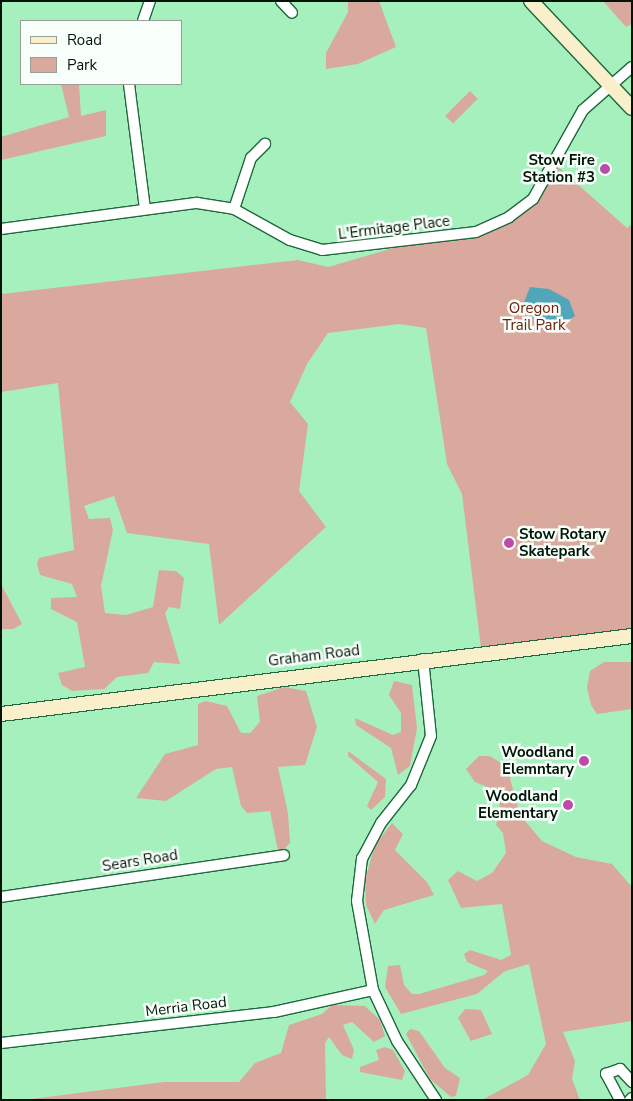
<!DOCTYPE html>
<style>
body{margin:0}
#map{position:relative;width:633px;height:1101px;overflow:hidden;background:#a6f0be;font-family:"Nunito Sans",sans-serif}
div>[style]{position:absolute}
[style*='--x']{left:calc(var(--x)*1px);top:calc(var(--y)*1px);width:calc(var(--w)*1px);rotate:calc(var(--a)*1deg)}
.green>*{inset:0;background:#daa99d;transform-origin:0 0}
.water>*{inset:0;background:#51a6b9}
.roads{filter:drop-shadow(1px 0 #1d683d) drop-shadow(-1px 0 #1d683d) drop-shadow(0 1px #1d683d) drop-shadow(0 -1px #1d683d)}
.street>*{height:10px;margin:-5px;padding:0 5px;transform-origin:5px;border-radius:5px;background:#fff}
.secondary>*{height:14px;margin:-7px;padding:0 7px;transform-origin:7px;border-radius:7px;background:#f9f0cb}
.dots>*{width:14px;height:14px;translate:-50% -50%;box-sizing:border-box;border:2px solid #f8fffa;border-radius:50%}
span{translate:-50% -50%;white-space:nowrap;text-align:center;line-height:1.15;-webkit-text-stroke:5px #f8fffa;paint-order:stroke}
.poi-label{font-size:15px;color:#001505;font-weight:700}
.right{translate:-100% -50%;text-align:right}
.left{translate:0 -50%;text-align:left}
.street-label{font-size:15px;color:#001505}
.park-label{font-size:15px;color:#70200d}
.frame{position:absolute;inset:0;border:2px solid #001505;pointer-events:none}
.legend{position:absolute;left:20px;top:20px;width:162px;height:65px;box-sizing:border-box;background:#f8fffa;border:1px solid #95a198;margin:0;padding:6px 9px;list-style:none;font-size:15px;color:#001505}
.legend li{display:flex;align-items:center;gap:10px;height:25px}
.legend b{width:25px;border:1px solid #95a198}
</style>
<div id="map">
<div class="green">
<i style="clip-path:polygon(348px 1px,379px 1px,396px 47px,358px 64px,326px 69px,326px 53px,348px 12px)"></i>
<i style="clip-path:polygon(603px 1px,632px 1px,632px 24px,626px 27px)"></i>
<i style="clip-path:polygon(61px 84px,79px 84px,81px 116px,106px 110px,106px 136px,1px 160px,1px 137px,69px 117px)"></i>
<i style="left:470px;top:91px;width:11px;height:35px;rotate:45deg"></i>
<i style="clip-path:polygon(556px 165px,627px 228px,632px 224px,632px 630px,481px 648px,462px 494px,447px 464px,426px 328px,399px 324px,328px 333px,307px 364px,290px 402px,308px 424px,299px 491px,326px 527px,219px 625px,209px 544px,127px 533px,114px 496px,84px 506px,89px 519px,110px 518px,113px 530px,101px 586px,105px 613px,126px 615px,153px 607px,159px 570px,176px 571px,184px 578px,180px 609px,169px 607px,165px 613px,180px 664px,154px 662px,148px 673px,117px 677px,104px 689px,72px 691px,62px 685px,58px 673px,85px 667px,77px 622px,51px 609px,51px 598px,77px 597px,72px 584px,40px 575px,37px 564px,39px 558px,74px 550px,58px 383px,1px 392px,1px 294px,298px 260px,328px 267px,421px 240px,455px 235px,521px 209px)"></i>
<i style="clip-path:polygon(1px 584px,22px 624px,13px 629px,1px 629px)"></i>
<i style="clip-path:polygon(604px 662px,632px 662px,632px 709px,597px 714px,591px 705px,587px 688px,590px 671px)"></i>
<i style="clip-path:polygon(394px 681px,412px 685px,417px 728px,410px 766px,398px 775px,391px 748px,356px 725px,355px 718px,393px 735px,401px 732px,401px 713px,389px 695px)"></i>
<i style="clip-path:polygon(284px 687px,306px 691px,317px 727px,305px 765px,278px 767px,288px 813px,290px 843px,284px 849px,278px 851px,270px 811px,247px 813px,241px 806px,232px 767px,216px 769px,166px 801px,136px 798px,165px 754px,198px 745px,198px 704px,206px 701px,227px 706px,241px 733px,250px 733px,260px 722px,257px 696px)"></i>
<i style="clip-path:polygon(348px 751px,386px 779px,385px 797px,371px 810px,367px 806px,378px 782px,348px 756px)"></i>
<i style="clip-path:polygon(479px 756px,490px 756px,507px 767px,520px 815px,542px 841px,576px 857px,612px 864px,632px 887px,632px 1021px,563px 1032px,575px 1061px,572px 1079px,580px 1100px,482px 1100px,528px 1075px,546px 1044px,529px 964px,505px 971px,477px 994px,401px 1014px,385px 987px,388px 966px,400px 965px,404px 985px,412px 994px,419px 994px,484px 975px,488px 971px,467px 962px,464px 954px,470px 950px,501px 960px,511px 955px,502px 904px,461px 908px,448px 880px,458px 871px,477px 881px,492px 873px,506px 853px,503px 833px,496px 825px,501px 811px,495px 790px,475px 782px,466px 769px)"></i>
<i style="clip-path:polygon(392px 823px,403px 834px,395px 850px,427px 882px,434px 895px,384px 910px,375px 924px,366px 905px,365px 880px,375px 845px)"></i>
<i style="clip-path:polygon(332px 1005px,365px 1006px,380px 1020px,385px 1036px,374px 1042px,352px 1022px,343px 1025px,354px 1050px,352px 1059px,342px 1055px,329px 1037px,325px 1043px,326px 1100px,24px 1100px,164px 1082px,239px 1082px,255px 1063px,281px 1053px,289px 1025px,322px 1014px)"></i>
<i style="clip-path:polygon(465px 1009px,481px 1010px,492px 1034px,471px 1041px,458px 1018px)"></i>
<i style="clip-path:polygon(410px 1029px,419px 1031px,445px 1068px,460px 1078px,456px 1096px,451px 1097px,430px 1079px,406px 1034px)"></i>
<i style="clip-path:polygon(385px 1047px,393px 1050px,405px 1071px,402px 1080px,360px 1072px,360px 1067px,379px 1060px,376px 1050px)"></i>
</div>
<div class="water">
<i style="clip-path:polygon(530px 287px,549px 289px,569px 300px,575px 316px,567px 321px,532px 318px,523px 305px)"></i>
</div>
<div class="roads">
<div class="street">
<i style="--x:281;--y:1;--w:16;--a:47"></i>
<i style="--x:143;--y:21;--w:21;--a:-71"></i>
<i style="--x:129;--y:84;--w:126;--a:82.7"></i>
<i style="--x:234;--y:209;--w:54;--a:-71.6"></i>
<i style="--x:251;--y:158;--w:20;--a:-45"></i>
<i style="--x:1;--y:229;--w:198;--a:-7.6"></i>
<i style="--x:197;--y:203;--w:37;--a:9"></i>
<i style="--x:234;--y:209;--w:64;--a:29"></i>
<i style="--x:290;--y:240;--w:34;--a:17"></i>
<i style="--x:322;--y:250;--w:155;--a:-6.7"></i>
<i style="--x:476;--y:232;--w:36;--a:-24"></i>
<i style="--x:509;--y:217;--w:30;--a:-37"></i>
<i style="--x:533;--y:199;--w:102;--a:-60.7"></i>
<i style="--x:583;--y:110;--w:65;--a:-41.3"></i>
<i style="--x:423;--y:659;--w:77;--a:84.1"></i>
<i style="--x:431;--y:736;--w:53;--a:112.2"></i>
<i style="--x:411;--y:785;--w:48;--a:128.3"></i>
<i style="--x:381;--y:823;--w:40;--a:118"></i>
<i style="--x:362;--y:858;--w:43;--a:96.6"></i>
<i style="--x:357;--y:901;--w:90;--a:79.8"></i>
<i style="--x:373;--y:990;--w:56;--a:64.8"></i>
<i style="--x:397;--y:1041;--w:71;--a:56.5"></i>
<i style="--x:1;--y:897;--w:286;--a:-8.4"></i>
<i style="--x:1;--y:1043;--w:275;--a:-6.5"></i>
<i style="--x:274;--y:1012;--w:101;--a:-12.5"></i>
<i style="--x:620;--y:1100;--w:30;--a:-118"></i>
<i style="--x:606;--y:1074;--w:15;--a:-20"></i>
<i style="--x:620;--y:1069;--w:18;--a:47"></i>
<i style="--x:630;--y:1100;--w:3;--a:-45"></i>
</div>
<div class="secondary">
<i style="--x:531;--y:1;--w:147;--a:46.7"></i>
<i style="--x:1;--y:714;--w:636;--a:-7.05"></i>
</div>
</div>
<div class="dots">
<i style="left:605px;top:169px;background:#bb4caa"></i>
<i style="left:509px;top:543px;background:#bb4caa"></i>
<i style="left:584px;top:761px;background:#bb4caa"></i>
<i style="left:568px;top:805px;background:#bb4caa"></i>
</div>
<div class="poi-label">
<span class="right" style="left:595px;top:169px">Stow Fire<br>Station #3</span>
<span class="left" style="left:519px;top:543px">Stow Rotary<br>Skatepark</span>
<span class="right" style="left:574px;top:761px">Woodland<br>Elemntary</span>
<span class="right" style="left:558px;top:805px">Woodland<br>Elementary</span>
</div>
<div class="street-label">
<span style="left:394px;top:228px;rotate:-7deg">L'Ermitage Place</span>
<span style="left:314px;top:656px;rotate:-7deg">Graham Road</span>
<span style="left:140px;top:861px;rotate:-9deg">Sears Road</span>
<span style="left:186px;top:1007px;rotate:-7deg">Merria Road</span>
</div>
<div class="park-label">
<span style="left:534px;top:317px">Oregon<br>Trail Park</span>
</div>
<div class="frame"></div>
<ul class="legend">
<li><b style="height:6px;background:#f9f0cb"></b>Road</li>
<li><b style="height:14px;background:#daa99d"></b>Park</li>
</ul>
</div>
